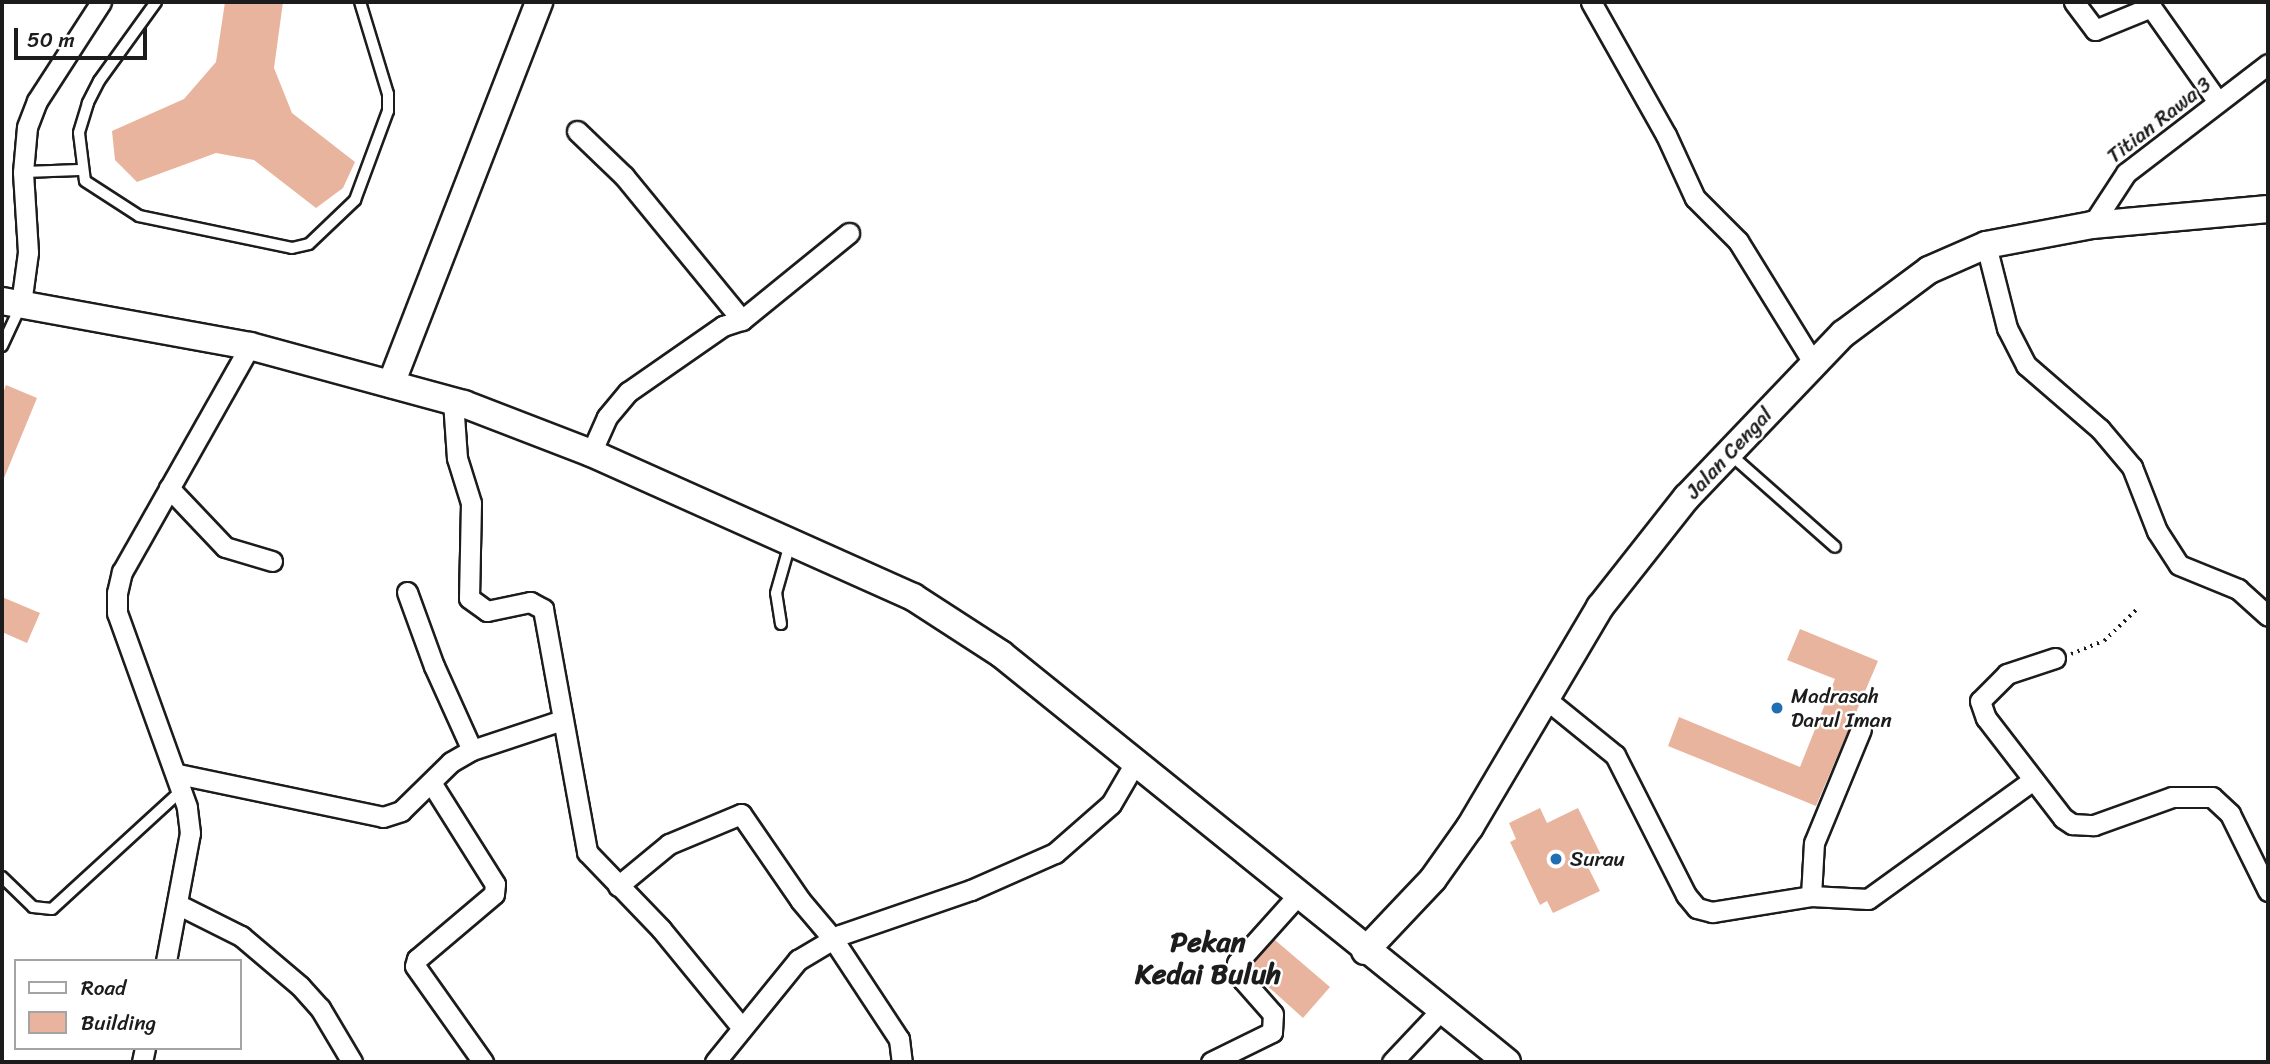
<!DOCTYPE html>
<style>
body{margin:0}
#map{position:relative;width:2270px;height:1064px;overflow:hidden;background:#fff;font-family:Sriracha,sans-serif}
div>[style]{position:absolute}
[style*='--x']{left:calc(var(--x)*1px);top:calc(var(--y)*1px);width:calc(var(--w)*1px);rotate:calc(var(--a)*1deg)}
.building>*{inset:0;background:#e9b49d}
.path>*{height:3.5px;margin-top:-1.75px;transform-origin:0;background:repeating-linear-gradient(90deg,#1c1c1c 0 2px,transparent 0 7px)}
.roads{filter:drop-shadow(2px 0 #1c1c1c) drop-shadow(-2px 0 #1c1c1c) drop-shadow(0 2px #1c1c1c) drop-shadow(0 -2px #1c1c1c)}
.lane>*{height:10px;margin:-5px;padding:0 5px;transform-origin:5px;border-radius:5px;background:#fff}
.street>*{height:19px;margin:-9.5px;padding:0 9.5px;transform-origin:9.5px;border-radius:9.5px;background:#fff}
.secondary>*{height:26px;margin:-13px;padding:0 13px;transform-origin:13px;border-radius:13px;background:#fff}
.dots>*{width:19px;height:19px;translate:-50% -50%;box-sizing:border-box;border:4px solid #fff;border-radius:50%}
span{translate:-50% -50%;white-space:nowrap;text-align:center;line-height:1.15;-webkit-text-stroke:5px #fff;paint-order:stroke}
.street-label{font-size:21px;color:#1c1c1c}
.poi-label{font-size:21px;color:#1c1c1c}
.left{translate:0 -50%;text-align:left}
.district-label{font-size:28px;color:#1c1c1c;font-weight:700}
.frame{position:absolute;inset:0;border:4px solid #1c1c1c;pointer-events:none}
.legend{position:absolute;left:14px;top:959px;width:228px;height:91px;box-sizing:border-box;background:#fff;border:2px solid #a4a4a4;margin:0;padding:9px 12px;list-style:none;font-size:21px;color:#1c1c1c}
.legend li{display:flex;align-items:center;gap:14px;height:35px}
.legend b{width:35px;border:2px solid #a4a4a4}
.scale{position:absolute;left:14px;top:28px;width:133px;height:32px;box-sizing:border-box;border:4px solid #1c1c1c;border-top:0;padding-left:9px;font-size:21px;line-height:24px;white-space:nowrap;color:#1c1c1c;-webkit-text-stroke:5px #fff;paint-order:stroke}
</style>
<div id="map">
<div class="building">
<i style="clip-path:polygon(225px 2px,283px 2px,274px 68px,292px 113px,355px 162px,343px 188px,316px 208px,254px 160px,216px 153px,137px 182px,115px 160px,112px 131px,184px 99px,216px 62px)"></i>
<i style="clip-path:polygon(6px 385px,37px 398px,2px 483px,2px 396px)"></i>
<i style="clip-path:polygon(2px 597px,40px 613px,27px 643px,2px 632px)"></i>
<i style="clip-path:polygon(1800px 629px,1878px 661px,1816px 806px,1668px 746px,1679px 717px,1800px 767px,1835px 679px,1787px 660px)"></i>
<i style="clip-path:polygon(1540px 808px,1547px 823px,1578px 808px,1601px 855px,1586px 863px,1600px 891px,1553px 913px,1547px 901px,1540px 905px,1510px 842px,1516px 839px,1509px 823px)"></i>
<i style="clip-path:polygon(1275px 940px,1330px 987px,1303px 1018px,1254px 974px,1251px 966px)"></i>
</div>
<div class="path">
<i style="--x:2071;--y:654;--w:35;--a:-22"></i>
<i style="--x:2104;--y:641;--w:46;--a:-44.1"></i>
</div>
<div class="roads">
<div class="lane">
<i style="--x:156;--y:2;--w:97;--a:125.8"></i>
<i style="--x:99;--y:81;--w:25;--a:117"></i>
<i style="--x:88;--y:103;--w:31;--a:107"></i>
<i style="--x:79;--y:133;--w:48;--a:82.9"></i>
<i style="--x:85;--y:181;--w:64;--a:32.9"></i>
<i style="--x:139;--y:216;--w:156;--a:11.8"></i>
<i style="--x:292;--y:248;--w:17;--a:-13"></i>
<i style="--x:309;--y:244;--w:64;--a:-43.7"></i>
<i style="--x:355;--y:200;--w:95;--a:-69.7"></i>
<i style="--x:388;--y:111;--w:17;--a:-90"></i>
<i style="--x:388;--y:94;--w:96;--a:-106.9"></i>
<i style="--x:23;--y:172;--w:58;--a:-2"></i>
<i style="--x:2;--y:346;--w:45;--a:-65.1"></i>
<i style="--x:1730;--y:454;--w:140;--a:41.5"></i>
<i style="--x:781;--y:624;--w:31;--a:-99"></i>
<i style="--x:776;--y:593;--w:51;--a:-74.1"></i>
<i style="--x:2;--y:877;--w:43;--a:44.1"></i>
<i style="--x:33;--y:907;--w:19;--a:6"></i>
<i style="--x:52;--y:909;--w:176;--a:-42.5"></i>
</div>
<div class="street">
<i style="--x:1591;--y:2;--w:153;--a:60.6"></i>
<i style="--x:1666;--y:135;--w:69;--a:65.3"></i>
<i style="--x:1695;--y:198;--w:61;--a:45"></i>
<i style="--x:1738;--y:241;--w:145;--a:58.3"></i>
<i style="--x:2074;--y:2;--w:35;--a:53"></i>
<i style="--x:2095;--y:30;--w:61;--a:-22.3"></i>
<i style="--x:2151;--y:7;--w:116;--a:54.8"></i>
<i style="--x:577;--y:131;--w:65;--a:43.8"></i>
<i style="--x:624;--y:176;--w:186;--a:50.7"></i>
<i style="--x:2092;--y:225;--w:62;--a:-56.8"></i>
<i style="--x:2126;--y:173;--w:179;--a:-37.5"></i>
<i style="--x:1986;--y:245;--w:86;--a:75.8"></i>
<i style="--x:2007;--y:328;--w:42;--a:62.8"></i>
<i style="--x:2026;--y:365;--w:98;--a:40.9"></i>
<i style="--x:2100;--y:429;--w:50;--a:49.9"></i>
<i style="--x:2132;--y:467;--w:69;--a:68.7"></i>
<i style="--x:2157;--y:531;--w:40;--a:57.1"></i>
<i style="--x:2179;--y:565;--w:64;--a:22.1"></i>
<i style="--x:2238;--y:589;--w:40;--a:42"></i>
<i style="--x:21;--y:304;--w:52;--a:-82.3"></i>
<i style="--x:28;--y:252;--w:80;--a:-93.6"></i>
<i style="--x:23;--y:172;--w:45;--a:-84.9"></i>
<i style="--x:27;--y:127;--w:28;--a:-69"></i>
<i style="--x:37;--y:101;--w:118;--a:-57.1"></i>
<i style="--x:453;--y:401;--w:57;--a:86"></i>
<i style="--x:457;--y:458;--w:47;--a:72.7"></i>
<i style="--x:471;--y:503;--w:95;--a:91.2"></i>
<i style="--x:469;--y:598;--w:22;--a:36"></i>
<i style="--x:487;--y:611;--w:44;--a:-11.8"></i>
<i style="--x:530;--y:602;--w:15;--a:28"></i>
<i style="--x:543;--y:609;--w:247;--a:79.7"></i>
<i style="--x:587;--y:852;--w:107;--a:46.1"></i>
<i style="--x:661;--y:929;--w:128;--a:50.7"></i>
<i style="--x:591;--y:453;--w:39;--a:-66"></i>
<i style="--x:607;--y:417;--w:33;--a:-50"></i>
<i style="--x:628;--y:392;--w:116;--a:-34.8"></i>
<i style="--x:723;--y:326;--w:20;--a:-18"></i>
<i style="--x:742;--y:320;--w:138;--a:-39.1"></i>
<i style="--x:169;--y:488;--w:81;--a:46.5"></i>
<i style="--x:225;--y:547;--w:49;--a:16.6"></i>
<i style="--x:407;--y:592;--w:79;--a:70"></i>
<i style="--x:434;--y:666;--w:92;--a:65.7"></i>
<i style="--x:2055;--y:658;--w:51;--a:161.6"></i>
<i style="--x:2007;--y:674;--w:38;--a:135"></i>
<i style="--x:1980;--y:701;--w:18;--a:71"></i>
<i style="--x:1986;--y:718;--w:126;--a:52.4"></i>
<i style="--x:2063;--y:818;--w:11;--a:34"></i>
<i style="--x:2072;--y:824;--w:22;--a:3"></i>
<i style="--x:2094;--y:825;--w:83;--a:-19.7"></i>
<i style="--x:2172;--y:797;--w:40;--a:0"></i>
<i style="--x:2212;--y:797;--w:25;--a:43"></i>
<i style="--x:2230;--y:814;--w:86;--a:63.7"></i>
<i style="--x:1546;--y:699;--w:89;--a:39.1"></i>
<i style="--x:1615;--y:755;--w:157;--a:63.1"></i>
<i style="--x:1686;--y:895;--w:17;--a:50"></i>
<i style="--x:1697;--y:908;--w:16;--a:15"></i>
<i style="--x:1712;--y:912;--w:100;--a:-9.2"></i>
<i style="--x:1811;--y:896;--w:57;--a:3"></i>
<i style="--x:1868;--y:899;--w:203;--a:-35.8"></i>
<i style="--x:178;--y:774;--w:209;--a:11.8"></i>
<i style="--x:383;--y:817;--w:19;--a:-18"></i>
<i style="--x:401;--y:811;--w:70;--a:-44.4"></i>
<i style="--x:451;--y:762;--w:24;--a:-30"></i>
<i style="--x:472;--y:750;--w:92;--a:-18.4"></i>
<i style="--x:432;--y:784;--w:118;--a:57.8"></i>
<i style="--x:495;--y:884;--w:10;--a:96"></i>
<i style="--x:494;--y:894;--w:101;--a:139.8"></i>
<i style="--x:417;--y:959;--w:7;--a:106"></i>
<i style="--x:415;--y:966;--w:118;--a:54.7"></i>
<i style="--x:618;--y:886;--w:66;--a:-39.5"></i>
<i style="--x:669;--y:844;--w:78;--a:-22.6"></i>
<i style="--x:741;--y:814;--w:104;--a:55.5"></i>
<i style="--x:800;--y:900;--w:51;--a:49.8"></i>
<i style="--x:833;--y:939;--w:120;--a:56.6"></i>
<i style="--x:899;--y:1039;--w:23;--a:83"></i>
<i style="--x:1811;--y:896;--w:53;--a:-86.8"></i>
<i style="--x:1814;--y:843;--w:123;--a:-67.6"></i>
<i style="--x:177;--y:904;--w:72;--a:26.6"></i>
<i style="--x:241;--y:936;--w:77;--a:40.3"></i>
<i style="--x:300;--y:986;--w:30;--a:48"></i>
<i style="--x:320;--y:1008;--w:63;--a:59.3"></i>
<i style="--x:166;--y:961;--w:130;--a:-79.4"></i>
<i style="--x:190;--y:833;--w:26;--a:-97"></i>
<i style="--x:187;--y:807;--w:206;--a:-109.8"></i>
<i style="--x:117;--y:613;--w:20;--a:-90"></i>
<i style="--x:117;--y:593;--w:22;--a:-77"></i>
<i style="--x:122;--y:572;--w:260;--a:-60.5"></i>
<i style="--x:142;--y:1062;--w:14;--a:-78"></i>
<i style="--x:715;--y:1062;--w:132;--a:-50.9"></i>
<i style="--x:798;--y:960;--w:49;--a:-30.8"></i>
<i style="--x:840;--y:935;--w:139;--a:-19"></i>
<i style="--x:971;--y:890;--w:92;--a:-23.8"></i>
<i style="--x:1055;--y:853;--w:74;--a:-41.2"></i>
<i style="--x:1111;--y:804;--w:48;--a:-59.7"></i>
<i style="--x:1211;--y:1062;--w:68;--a:-26.2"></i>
<i style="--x:1272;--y:1032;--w:18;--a:-87"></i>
<i style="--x:1273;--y:1014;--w:45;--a:-131.4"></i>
<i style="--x:1243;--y:980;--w:18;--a:-109"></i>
<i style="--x:1237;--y:963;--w:93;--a:-48.1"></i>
<i style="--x:1392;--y:1062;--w:70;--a:-46.7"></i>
</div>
<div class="secondary">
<i style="--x:2;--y:301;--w:252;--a:10.3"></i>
<i style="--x:250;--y:346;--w:222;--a:15.2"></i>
<i style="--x:464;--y:404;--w:136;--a:21.1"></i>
<i style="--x:591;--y:453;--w:353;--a:24.1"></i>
<i style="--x:913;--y:597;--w:105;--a:32.9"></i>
<i style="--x:1001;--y:654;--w:650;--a:38.88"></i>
<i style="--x:391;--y:384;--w:410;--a:-68.8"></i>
<i style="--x:1365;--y:951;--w:99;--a:-46.6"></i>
<i style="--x:1433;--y:879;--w:64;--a:-54.6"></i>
<i style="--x:1470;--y:827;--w:256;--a:-59.4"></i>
<i style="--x:1600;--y:607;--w:140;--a:-51.7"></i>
<i style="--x:1687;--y:497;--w:226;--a:-46.3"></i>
<i style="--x:1843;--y:334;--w:107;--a:-36.7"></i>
<i style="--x:1929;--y:270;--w:62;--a:-23.7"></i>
<i style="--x:1986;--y:245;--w:108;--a:-10.7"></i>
<i style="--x:2092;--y:225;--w:177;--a:-5.2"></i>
</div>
</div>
<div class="dots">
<i style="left:1777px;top:708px;background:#1f6fb2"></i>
<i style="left:1556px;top:859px;background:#1f6fb2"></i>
</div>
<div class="street-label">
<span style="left:2159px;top:120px;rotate:-38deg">Titian Rawa 3</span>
<span style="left:1729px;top:453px;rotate:-47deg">Jalan Cengal</span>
</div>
<div class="poi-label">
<span class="left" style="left:1791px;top:708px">Madrasah<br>Darul Iman</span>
<span class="left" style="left:1570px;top:859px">Surau</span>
</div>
<div class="district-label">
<span style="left:1208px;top:958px">Pekan<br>Kedai Buluh</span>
</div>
<div class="frame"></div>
<ul class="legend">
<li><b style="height:9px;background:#fff"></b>Road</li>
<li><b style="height:19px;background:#e9b49d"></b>Building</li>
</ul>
<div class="scale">50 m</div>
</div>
